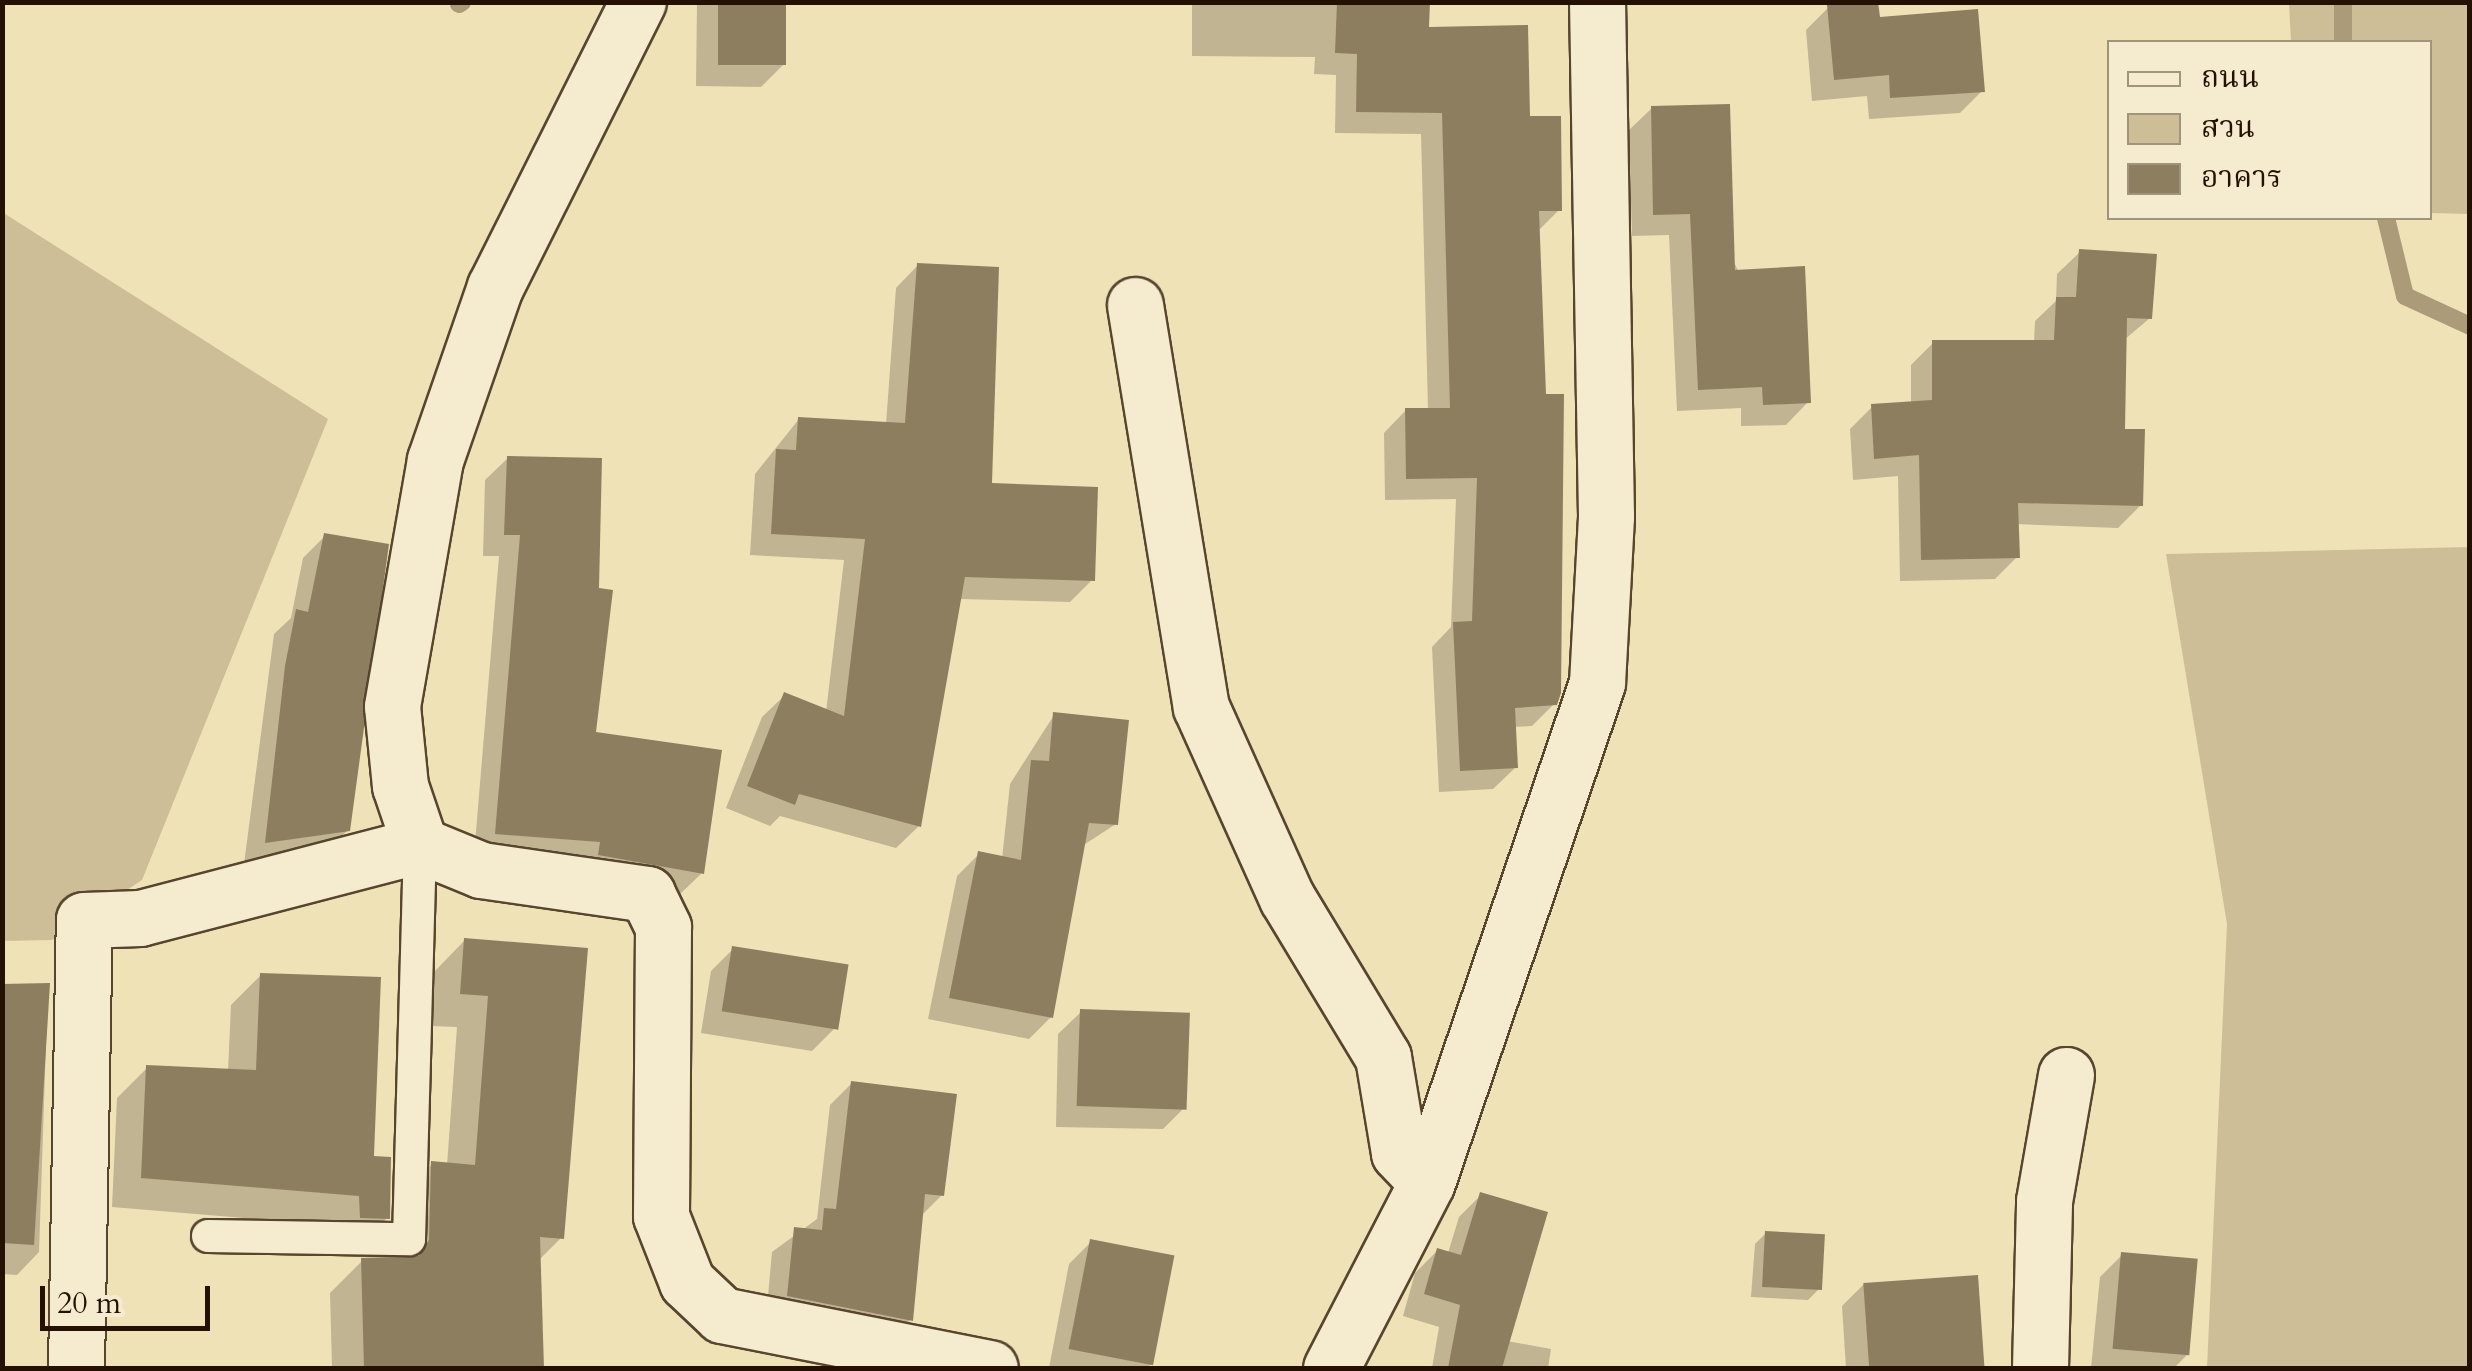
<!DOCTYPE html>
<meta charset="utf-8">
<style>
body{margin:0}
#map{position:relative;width:2472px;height:1371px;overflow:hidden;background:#f0e2b7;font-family:Cardo,"Noto Serif Thai",serif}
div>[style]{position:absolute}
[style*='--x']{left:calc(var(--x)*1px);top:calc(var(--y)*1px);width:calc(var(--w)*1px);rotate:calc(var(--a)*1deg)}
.green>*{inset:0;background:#cdbe98}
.shadow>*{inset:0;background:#0003}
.stream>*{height:18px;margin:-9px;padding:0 9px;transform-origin:9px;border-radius:9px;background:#ab9b79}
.building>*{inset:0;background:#8e7e60;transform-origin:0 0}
.roads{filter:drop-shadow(2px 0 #57452e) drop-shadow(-2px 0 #57452e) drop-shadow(0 2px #57452e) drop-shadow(0 -2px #57452e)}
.lane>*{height:32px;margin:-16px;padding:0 16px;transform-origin:16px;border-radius:16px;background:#f5ecd0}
.street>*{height:55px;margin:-27.5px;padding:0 27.5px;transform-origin:27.5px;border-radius:27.5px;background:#f5ecd0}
span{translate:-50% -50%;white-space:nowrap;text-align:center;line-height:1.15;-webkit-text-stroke:10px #f5ecd0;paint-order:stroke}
.frame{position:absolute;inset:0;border:5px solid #241101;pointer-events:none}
.legend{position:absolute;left:2107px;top:40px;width:325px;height:180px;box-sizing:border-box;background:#f5ecd0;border:2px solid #a1947d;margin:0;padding:12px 18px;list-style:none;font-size:30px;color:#241101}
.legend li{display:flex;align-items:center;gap:20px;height:50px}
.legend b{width:50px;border:2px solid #a1947d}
.scale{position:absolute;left:40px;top:1286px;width:170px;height:45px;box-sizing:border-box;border:5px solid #241101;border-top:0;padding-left:12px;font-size:30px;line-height:35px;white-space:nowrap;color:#241101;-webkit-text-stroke:8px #f5ecd0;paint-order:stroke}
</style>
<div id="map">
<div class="green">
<i style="clip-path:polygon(2289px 3px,2469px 3px,2469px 214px,2430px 213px,2430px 42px,2291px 42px)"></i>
<i style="clip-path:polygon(2px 212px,328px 419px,142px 880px,52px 940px,3px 941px)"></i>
<i style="clip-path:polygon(2469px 547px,2469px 1368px,2207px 1368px,2227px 924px,2166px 554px)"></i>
</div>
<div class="shadow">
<i style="clip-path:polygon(697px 2px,784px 2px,783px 65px,761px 87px,696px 86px)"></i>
<i style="clip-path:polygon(1192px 2px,1427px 2px,1426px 30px,1528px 118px,1559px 210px,1537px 232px,1554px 704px,1532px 726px,1514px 727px,1516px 767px,1493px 789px,1439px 792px,1432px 647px,1451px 627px,1456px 499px,1385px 500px,1384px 433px,1406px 410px,1428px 410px,1421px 134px,1335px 133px,1336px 75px,1314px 74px,1315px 57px,1192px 56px)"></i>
<i style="clip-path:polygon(1828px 8px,1877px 19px,1982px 91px,1960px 113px,1869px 119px,1867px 96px,1812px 101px,1806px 30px)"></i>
<i style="clip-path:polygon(1652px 108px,1808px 402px,1786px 425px,1741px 426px,1741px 408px,1677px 411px,1669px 235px,1632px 236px,1629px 130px)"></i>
<i style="clip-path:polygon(2080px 252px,2150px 318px,2124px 340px,2123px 431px,2141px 505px,2118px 528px,2016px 524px,2017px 557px,1995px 579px,1900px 581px,1898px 476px,1853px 480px,1850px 429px,1872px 407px,1911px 404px,1911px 365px,1933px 343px,2034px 343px,2035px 321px,2056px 301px,2057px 274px)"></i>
<i style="clip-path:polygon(918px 265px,990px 486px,1093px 579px,1070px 602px,960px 599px,919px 826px,896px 848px,780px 816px,770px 826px,726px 808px,762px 717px,785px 695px,826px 712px,844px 560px,750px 555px,755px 474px,799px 419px,886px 424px,896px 288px)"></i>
<i style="clip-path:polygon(508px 458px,593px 734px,702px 873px,679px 895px,474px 855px,499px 556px,483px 556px,485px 480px)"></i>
<i style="clip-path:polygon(325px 536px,348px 830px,325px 852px,244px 864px,274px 634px,291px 618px,303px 558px)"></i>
<i style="clip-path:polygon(1054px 715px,1116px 824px,1082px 846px,1051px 1017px,1029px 1039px,928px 1019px,957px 876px,979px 854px,1002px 859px,1010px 784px)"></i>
<i style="clip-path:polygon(465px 940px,585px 950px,562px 1237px,538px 1261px,541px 1368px,332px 1368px,330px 1293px,362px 1261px,398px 1259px,400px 1196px,432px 1164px,447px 1165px,457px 1027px,430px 1026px,433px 973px)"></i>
<i style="clip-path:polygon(733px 949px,834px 1029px,812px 1051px,701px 1033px,711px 971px)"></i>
<i style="clip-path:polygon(261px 975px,372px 1158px,387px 1218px,357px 1248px,330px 1225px,112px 1207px,117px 1098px,147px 1068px,228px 1071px,231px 1005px)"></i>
<i style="clip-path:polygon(48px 985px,39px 1252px,17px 1275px,2px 1274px,2px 987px)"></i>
<i style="clip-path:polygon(1081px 1012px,1185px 1107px,1163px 1129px,1056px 1127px,1058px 1034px)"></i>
<i style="clip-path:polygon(852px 1083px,942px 1195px,920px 1217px,910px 1320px,888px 1342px,766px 1318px,772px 1252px,817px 1219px,830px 1105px)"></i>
<i style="clip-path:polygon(1481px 1195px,1507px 1341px,1551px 1349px,1548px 1368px,1432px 1368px,1439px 1327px,1403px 1316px,1415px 1273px,1437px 1251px,1448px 1253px,1459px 1217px)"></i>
<i style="clip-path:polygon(1766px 1233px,1819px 1289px,1808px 1300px,1751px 1297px,1755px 1244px)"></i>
<i style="clip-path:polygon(1091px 1242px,1152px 1363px,1147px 1368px,1049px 1368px,1069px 1264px)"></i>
<i style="clip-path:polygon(2122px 1255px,2187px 1355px,2174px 1368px,2091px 1368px,2100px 1277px)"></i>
<i style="clip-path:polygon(1976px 1277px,1981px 1368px,1846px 1368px,1842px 1306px,1864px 1284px)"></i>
</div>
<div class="stream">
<i style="--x:2343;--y:2;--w:40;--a:90"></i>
<i style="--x:459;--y:4;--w:4;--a:-34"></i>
<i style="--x:2386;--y:218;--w:80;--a:76.3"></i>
<i style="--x:2405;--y:296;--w:72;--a:24.8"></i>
</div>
<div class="building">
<i style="left:718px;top:2px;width:68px;height:63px"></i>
<i style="clip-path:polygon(1337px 2px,1430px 2px,1429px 27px,1528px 25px,1530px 116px,1561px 116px,1562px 211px,1539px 211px,1546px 394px,1564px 394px,1561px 693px,1557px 705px,1515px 708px,1518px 768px,1460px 771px,1453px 622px,1472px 621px,1477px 478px,1406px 479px,1405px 408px,1450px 408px,1442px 113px,1356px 112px,1357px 54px,1335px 53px)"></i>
<i style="clip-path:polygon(1878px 2px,1880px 17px,1978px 9px,1985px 92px,1890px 98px,1889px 75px,1834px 80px,1827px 5px)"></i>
<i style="clip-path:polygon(1730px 104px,1735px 270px,1805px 266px,1811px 403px,1763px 405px,1762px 387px,1698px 390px,1690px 214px,1653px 215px,1651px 106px)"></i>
<i style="clip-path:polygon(2079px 249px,2157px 254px,2152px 319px,2127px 318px,2125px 429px,2145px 429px,2143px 506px,2018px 503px,2020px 558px,1921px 560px,1919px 455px,1874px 459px,1871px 404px,1932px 400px,1932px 340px,2054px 340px,2056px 297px,2076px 297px)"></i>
<i style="clip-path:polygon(917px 263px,999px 267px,992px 483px,1098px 487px,1095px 581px,965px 577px,921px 827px,799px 794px,795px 805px,747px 786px,784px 692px,844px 716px,865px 539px,771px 534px,776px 449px,796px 450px,798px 417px,905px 423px)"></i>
<i style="clip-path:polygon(507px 456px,602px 458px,599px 588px,613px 590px,596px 732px,722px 750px,704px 874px,598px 855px,600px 842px,495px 834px,520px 535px,504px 535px)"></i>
<i style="clip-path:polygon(324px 533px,389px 544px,350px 831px,265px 843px,285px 666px,296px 609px,308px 612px)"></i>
<i style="clip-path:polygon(1053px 712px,1129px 720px,1118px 825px,1089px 823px,1053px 1018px,949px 998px,978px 851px,1021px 860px,1031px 760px,1049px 761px)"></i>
<i style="clip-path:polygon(464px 938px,588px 948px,564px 1239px,540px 1237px,544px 1368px,364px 1368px,361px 1258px,419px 1256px,429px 1240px,431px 1161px,475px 1165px,488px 996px,460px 994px)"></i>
<i style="left:732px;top:946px;width:118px;height:66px;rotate:9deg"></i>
<i style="clip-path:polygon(260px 973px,381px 977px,374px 1156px,391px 1157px,390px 1219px,360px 1218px,359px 1196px,141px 1178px,146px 1065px,256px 1070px)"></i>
<i style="clip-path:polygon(50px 983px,34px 1245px,2px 1243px,2px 984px)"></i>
<i style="left:1080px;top:1009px;width:110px;height:97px;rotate:2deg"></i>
<i style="clip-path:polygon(851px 1081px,957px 1094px,944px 1196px,925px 1194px,913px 1321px,787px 1296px,794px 1227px,822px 1230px,824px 1208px,836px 1209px)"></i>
<i style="clip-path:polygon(1480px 1192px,1548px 1212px,1502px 1368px,1448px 1368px,1460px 1305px,1424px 1294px,1437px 1248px,1461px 1255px)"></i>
<i style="left:1765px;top:1231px;width:60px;height:56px;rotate:3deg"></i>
<i style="left:1090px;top:1239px;width:86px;height:112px;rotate:11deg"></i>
<i style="left:2121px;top:1252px;width:77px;height:97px;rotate:5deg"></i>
<i style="left:1978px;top:1275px;width:93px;height:115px;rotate:86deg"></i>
</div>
<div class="roads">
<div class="lane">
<i style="--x:208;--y:1236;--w:201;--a:0.9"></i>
<i style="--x:409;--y:1239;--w:394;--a:-88.4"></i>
</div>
<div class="street">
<i style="--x:1135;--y:305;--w:407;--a:80.7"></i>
<i style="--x:1201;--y:707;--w:209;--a:65.8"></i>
<i style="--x:1287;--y:898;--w:186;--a:58.9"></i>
<i style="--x:1383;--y:1057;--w:97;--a:80.5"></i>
<i style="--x:1399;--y:1153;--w:40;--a:46"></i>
<i style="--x:420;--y:845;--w:62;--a:-108.7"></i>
<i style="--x:400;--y:786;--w:80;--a:-95.7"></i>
<i style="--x:392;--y:706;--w:250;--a:-80.1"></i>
<i style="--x:435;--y:460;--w:183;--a:-70.9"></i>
<i style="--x:495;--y:287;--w:319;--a:-63.4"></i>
<i style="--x:76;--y:1368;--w:448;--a:-89"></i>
<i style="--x:84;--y:920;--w:56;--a:-2"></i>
<i style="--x:140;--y:918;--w:289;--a:-14.6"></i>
<i style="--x:420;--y:845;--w:66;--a:22.3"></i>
<i style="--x:481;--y:870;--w:168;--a:8.2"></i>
<i style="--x:647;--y:894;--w:37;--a:64"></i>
<i style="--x:663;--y:927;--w:289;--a:90.4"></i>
<i style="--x:661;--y:1216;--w:71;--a:68.5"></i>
<i style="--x:687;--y:1282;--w:48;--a:43.3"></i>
<i style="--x:722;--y:1315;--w:273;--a:11.2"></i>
<i style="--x:1331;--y:1368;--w:209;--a:-62.7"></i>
<i style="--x:1427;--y:1182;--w:527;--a:-71.19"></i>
<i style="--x:1597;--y:683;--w:167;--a:-86.9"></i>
<i style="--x:1606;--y:516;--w:514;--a:-91"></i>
<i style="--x:2040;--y:1368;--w:167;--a:-88.6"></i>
<i style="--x:2044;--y:1201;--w:128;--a:-80.1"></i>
</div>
</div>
<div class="frame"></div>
<ul class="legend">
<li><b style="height:12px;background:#f5ecd0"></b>ถนน</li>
<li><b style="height:28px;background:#cdbe98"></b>สวน</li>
<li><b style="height:28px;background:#8e7e60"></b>อาคาร</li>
</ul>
<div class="scale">20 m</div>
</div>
